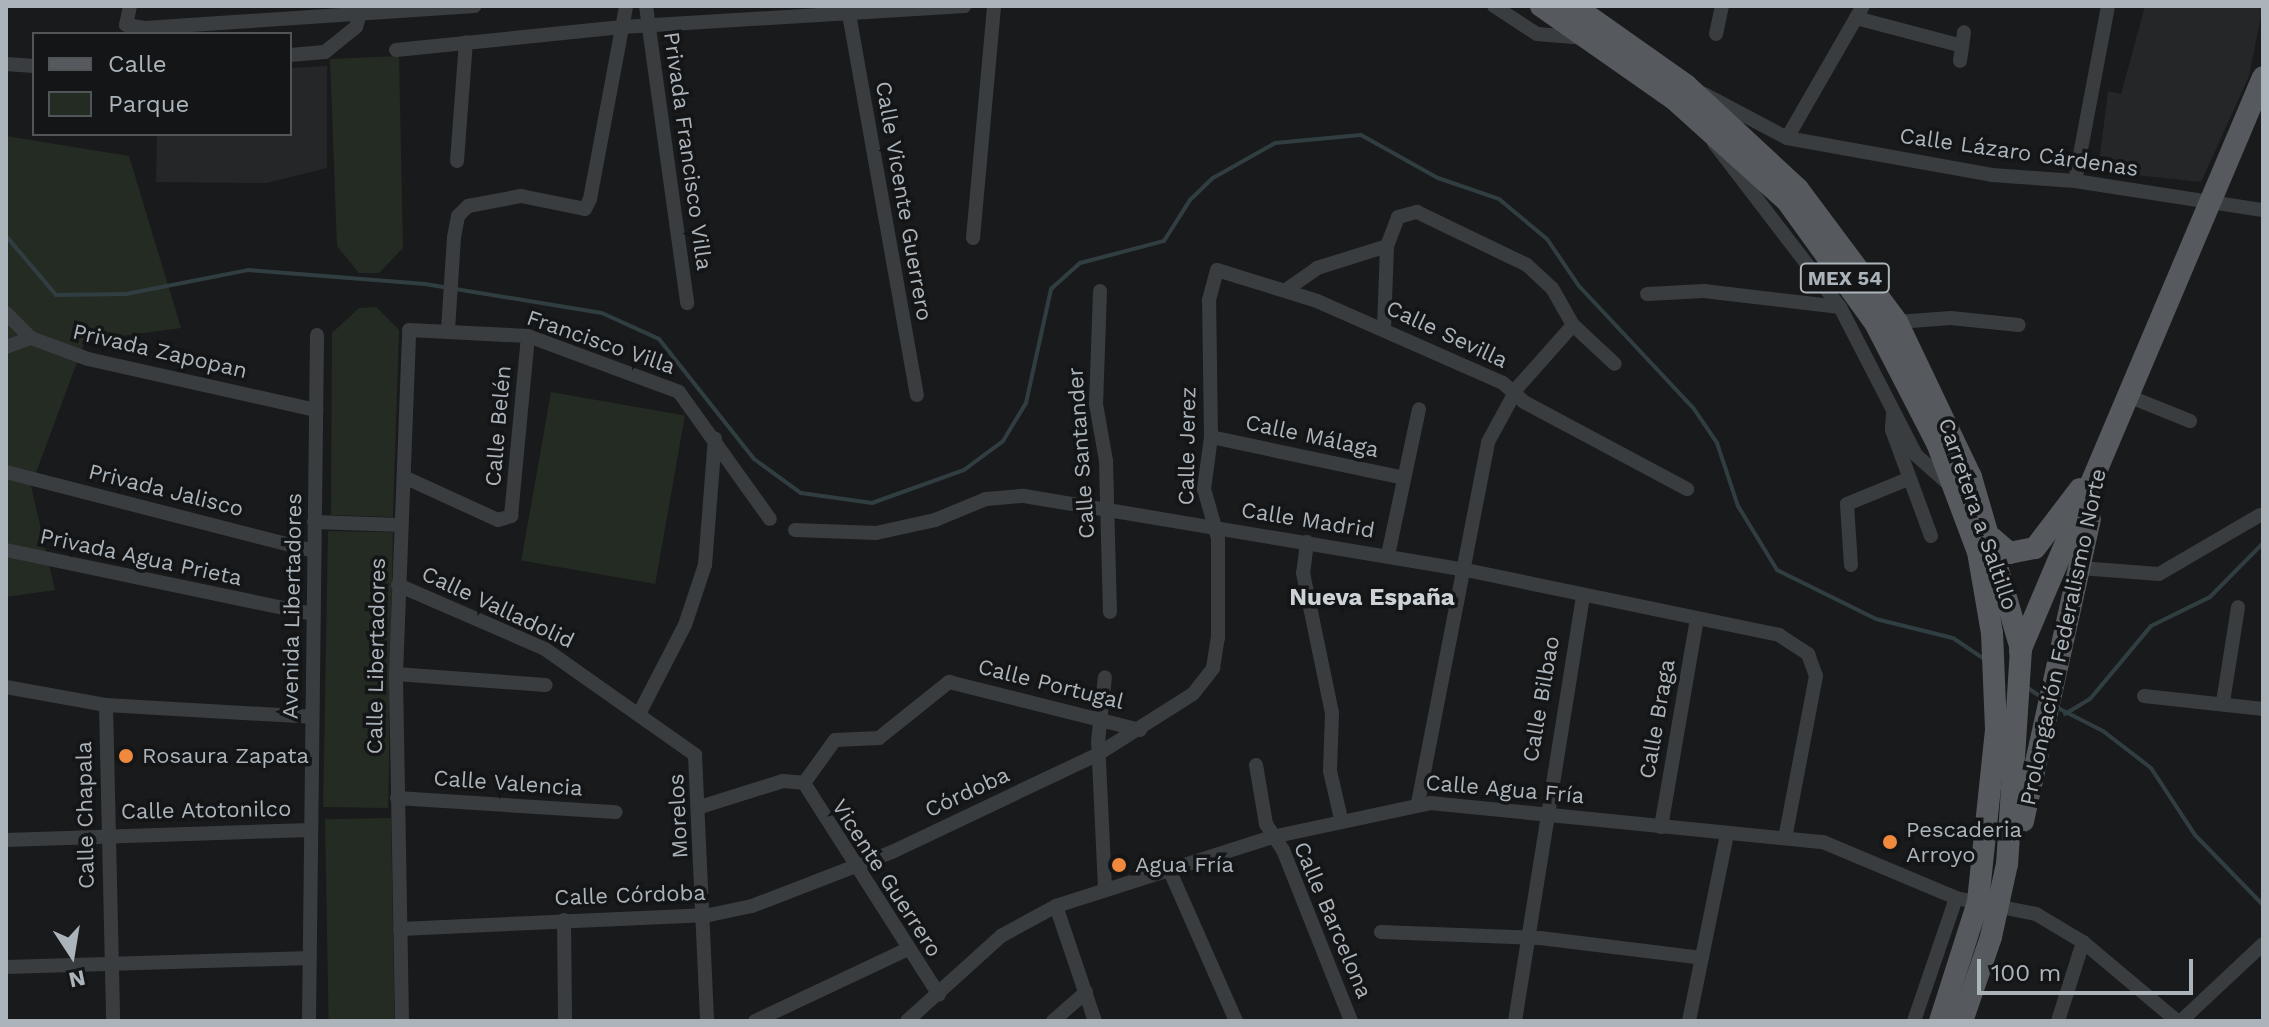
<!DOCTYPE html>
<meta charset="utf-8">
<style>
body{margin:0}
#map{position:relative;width:2269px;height:1027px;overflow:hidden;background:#191a1b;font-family:"Work Sans",sans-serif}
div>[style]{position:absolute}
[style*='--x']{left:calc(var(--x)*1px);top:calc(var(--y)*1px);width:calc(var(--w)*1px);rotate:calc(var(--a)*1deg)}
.built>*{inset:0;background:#252628}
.green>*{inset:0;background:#242b23;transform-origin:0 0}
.stream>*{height:4px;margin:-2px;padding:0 2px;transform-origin:2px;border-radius:2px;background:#313e41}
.street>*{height:14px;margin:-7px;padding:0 7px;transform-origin:7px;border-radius:7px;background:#3a3d40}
.primary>*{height:22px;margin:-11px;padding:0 11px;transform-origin:11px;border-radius:11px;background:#565a5f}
.dots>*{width:22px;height:22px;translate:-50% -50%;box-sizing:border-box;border:4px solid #141516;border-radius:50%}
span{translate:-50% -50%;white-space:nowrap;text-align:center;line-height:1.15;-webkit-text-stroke:7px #141516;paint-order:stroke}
.shield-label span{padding:2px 6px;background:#141516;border:2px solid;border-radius:6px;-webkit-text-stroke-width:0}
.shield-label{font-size:20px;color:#acb4bb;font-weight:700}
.street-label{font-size:22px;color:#acb4bb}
.poi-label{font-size:22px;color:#acb4bb}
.left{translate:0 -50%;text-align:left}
.neighbourhood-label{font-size:24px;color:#cdd2d7;font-weight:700}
.frame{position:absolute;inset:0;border:8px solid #acb4bb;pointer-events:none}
.legend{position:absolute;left:32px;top:32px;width:260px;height:104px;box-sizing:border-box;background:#141516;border:2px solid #515558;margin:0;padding:10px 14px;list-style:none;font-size:24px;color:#acb4bb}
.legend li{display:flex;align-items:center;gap:16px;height:40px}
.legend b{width:40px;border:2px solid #515558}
.north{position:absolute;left:32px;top:915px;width:80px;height:80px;-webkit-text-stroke:6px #141516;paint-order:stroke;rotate:168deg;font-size:22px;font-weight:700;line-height:32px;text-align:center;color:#acb4bb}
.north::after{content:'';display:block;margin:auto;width:28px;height:36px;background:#acb4bb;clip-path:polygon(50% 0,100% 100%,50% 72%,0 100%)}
.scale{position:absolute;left:1977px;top:959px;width:216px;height:36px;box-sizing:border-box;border:4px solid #acb4bb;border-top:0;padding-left:10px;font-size:24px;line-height:28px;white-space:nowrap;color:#acb4bb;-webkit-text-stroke:6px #141516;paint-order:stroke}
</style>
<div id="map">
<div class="built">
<i style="clip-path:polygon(2145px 6px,2263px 6px,2249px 76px,2201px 182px,2098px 171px,2108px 91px,2121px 94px)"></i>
<i style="clip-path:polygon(327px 66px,327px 168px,266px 183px,156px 182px,157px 134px,290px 134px,290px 68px)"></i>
</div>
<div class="green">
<i style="clip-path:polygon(399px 56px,403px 248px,379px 273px,359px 273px,337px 246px,330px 59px)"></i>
<i style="clip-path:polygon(6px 136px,129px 156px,181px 328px,85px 341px,31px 486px,55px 590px,6px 597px)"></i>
<i style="clip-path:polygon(376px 307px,399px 330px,393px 517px,331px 515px,332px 333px,359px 308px)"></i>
<i style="left:551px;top:392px;width:136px;height:171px;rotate:10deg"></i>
<i style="left:328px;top:531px;width:65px;height:276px;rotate:1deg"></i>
<i style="left:391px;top:818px;width:203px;height:66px;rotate:89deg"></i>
</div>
<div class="stream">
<i style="--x:6;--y:236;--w:77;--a:49.7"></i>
<i style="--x:56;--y:295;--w:70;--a:-0.8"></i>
<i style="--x:126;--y:294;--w:124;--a:-11.1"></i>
<i style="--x:248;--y:270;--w:178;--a:4.5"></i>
<i style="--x:425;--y:284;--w:179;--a:9.3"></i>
<i style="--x:602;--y:313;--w:63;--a:24.5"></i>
<i style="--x:659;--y:339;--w:153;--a:51.6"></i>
<i style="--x:754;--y:459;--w:58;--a:35.9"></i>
<i style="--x:801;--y:493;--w:72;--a:8"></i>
<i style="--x:872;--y:503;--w:98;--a:-19.7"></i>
<i style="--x:964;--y:470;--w:49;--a:-36.6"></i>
<i style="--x:1003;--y:441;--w:44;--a:-58.8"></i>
<i style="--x:1026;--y:403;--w:117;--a:-77.6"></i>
<i style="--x:1051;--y:289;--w:39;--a:-42"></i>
<i style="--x:1080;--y:263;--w:87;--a:-14.7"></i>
<i style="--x:1164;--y:241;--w:49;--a:-57.6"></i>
<i style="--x:1190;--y:200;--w:32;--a:-44"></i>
<i style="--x:1213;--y:178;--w:71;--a:-29.4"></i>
<i style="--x:1275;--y:143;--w:86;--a:-5.3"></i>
<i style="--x:1361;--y:135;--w:88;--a:29.2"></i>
<i style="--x:1438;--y:178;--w:65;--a:19"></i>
<i style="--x:1499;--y:199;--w:62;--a:39.8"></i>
<i style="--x:1547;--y:239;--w:57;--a:55.8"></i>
<i style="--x:1579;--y:286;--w:168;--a:46.9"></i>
<i style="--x:1694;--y:409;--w:41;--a:55.9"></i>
<i style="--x:1717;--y:443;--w:66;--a:71.6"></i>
<i style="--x:1738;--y:506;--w:75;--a:58.6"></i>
<i style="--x:1777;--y:570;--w:110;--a:26.3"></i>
<i style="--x:1876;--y:619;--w:79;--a:13.9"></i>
<i style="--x:1953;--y:638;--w:37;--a:34"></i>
<i style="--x:2028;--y:688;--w:19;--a:35"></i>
<i style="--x:2058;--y:708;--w:51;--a:27.1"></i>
<i style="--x:2103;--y:731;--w:61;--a:37.6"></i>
<i style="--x:2151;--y:768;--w:80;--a:56.7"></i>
<i style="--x:2195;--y:835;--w:98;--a:45.8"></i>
<i style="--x:2065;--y:714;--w:29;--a:-31"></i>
<i style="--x:2090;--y:699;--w:95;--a:-50.1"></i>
<i style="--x:2151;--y:626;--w:66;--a:-26.2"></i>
<i style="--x:2210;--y:597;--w:76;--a:-45.5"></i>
</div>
<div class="street">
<i style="--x:130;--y:6;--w:19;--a:102"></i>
<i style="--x:126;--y:25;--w:19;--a:9"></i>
<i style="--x:145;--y:28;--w:330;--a:-3.8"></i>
<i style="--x:646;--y:6;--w:300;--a:82.1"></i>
<i style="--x:1494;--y:6;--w:51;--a:33.1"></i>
<i style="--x:1537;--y:34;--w:48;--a:4.8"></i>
<i style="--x:849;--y:14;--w:387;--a:79.9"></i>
<i style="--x:1856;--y:18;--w:110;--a:14.8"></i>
<i style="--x:1716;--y:34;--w:29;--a:-78"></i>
<i style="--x:396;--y:50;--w:227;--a:-5.8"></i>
<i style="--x:622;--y:27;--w:343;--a:-3.5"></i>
<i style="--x:290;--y:55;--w:35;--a:-5"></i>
<i style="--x:325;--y:52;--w:40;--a:-39"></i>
<i style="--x:356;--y:27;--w:15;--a:-74"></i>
<i style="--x:1960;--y:61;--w:29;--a:-82"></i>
<i style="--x:6;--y:64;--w:28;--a:4"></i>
<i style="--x:1704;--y:94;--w:94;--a:27.9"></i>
<i style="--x:1787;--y:138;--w:208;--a:10.2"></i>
<i style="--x:1992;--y:175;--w:83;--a:4.1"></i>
<i style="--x:2075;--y:181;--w:190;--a:8.8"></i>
<i style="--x:1787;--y:138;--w:152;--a:-60.1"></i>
<i style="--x:1714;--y:143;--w:207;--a:52.5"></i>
<i style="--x:1840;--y:307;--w:166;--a:62.8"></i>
<i style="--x:1916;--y:455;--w:50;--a:41.7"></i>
<i style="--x:457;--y:161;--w:119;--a:-85.7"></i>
<i style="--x:2075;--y:181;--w:178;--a:-79.3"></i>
<i style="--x:973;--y:238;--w:233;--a:-84.8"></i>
<i style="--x:1286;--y:290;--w:38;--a:-35"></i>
<i style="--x:1317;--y:268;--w:73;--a:-17.4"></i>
<i style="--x:1100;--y:291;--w:113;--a:92"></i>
<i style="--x:1096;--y:404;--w:58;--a:80"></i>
<i style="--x:1106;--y:461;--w:151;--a:88.5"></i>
<i style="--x:1647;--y:294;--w:57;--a:-3"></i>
<i style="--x:1704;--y:291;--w:137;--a:6.7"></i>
<i style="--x:6;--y:313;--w:35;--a:45"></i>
<i style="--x:31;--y:338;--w:61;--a:20.2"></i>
<i style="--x:88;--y:359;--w:234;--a:12.6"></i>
<i style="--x:1897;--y:322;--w:54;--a:-4.2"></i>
<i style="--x:1951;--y:318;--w:68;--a:5.9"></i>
<i style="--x:1384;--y:328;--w:82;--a:-87.9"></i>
<i style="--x:1387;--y:246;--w:31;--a:-69"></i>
<i style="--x:1398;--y:217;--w:20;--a:-15"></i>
<i style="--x:1417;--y:212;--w:122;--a:25.7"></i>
<i style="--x:1527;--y:265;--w:34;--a:43"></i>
<i style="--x:1552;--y:288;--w:43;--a:60.4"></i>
<i style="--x:1573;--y:325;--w:57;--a:42.9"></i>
<i style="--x:448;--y:330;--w:93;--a:-86.3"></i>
<i style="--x:454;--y:237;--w:21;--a:-79"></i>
<i style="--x:458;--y:216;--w:14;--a:-45"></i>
<i style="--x:468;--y:206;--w:54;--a:-10.7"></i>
<i style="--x:521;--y:196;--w:65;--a:11.5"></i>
<i style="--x:585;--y:209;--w:11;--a:-63"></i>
<i style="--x:590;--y:199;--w:196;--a:-79.4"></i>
<i style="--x:6;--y:347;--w:27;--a:-20"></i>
<i style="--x:2128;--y:396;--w:67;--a:22"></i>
<i style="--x:1893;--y:414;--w:16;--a:94"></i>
<i style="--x:1892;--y:430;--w:113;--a:69.8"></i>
<i style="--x:1211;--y:437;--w:197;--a:12"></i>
<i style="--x:6;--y:472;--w:318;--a:14.4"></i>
<i style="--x:404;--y:477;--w:103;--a:24.6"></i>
<i style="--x:498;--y:520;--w:14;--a:-17"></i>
<i style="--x:511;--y:516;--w:181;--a:-84.6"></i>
<i style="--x:314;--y:522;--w:87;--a:2"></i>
<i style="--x:795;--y:530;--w:81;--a:2.1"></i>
<i style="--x:876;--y:533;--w:60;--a:-12.4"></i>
<i style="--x:935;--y:520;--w:55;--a:-22.4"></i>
<i style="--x:986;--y:499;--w:38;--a:-5"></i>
<i style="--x:1024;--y:496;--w:443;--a:9.5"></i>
<i style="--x:1461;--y:569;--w:325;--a:11.7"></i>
<i style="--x:1779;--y:635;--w:35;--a:33"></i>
<i style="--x:1808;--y:654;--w:23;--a:70"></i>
<i style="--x:1816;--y:676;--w:165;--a:100.8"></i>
<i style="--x:1307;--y:542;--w:31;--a:97"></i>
<i style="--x:1303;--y:573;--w:143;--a:78.3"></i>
<i style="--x:1332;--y:713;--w:58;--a:92"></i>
<i style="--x:1330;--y:771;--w:49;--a:77.1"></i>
<i style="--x:6;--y:550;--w:314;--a:11.8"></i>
<i style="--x:1388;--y:555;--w:149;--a:-78"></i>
<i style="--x:1851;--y:565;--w:61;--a:-93.8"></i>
<i style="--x:1847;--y:504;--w:66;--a:-22.3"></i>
<i style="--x:2080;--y:568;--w:79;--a:4.3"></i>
<i style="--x:2159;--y:574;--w:117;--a:-30.3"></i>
<i style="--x:398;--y:585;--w:160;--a:23.5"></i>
<i style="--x:545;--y:649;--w:184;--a:35.2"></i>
<i style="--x:695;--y:755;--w:266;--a:87.4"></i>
<i style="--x:396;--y:674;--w:150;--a:4.2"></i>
<i style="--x:6;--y:687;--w:102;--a:10.2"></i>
<i style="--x:106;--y:705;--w:206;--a:3.3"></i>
<i style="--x:2144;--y:696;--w:120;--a:6.2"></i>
<i style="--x:2223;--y:702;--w:96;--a:-81"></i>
<i style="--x:106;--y:705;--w:316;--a:88.7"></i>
<i style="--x:639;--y:714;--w:100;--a:-62.7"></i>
<i style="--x:685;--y:625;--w:63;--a:-71.6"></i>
<i style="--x:705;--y:565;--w:127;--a:-85.5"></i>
<i style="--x:1256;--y:765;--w:60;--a:80.4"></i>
<i style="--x:1266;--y:824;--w:31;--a:57"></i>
<i style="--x:1283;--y:850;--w:184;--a:68.3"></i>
<i style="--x:804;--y:783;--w:53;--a:-54.2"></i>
<i style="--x:835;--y:740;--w:44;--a:-2.6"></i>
<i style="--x:879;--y:738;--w:90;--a:-38.7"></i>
<i style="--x:949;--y:682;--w:197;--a:14.1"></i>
<i style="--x:804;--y:783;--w:251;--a:57.5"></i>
<i style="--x:397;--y:798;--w:219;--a:3.7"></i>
<i style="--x:1418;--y:803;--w:368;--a:-79"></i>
<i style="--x:1488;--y:442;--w:63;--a:-61.4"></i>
<i style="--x:1518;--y:387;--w:83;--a:-48.4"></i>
<i style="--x:700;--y:807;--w:87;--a:-17.4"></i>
<i style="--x:783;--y:781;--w:21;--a:5"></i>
<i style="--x:1661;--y:827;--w:212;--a:-80.2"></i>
<i style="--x:6;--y:840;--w:305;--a:-1.9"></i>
<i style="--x:1169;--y:869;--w:166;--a:66.2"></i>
<i style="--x:1105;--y:888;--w:146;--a:-92.7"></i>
<i style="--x:1098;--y:742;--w:65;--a:-83.9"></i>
<i style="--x:1056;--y:906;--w:121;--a:71.3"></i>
<i style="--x:564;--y:920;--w:101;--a:89.4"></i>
<i style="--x:400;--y:929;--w:309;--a:-2.6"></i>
<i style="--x:709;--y:915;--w:44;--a:-11.8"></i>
<i style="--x:752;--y:906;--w:150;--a:-21.1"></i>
<i style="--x:892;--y:852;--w:228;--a:-25.4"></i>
<i style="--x:1098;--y:754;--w:112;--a:-32.3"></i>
<i style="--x:1193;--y:694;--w:33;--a:-52"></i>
<i style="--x:1213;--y:668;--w:30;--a:-81"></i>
<i style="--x:1218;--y:638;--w:100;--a:-90"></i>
<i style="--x:1218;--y:538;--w:51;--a:-105.9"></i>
<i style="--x:1204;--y:489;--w:52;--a:-82.3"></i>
<i style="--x:1211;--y:437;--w:137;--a:-90.8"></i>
<i style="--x:1209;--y:300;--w:31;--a:-75"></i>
<i style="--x:1217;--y:270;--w:105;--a:17.2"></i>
<i style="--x:1317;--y:301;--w:203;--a:23.8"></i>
<i style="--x:1503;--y:383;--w:28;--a:42"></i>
<i style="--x:1524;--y:402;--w:185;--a:28.1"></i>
<i style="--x:1381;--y:932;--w:159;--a:2.2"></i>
<i style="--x:1540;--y:938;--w:163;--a:7"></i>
<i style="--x:6;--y:967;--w:304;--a:-1.7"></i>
<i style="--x:309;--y:1021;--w:686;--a:-89.33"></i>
<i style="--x:402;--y:1021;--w:347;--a:-91"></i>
<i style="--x:396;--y:674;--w:344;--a:-87.8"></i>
<i style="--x:409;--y:330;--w:119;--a:2.9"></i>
<i style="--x:528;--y:336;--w:161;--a:20.3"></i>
<i style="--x:679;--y:392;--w:156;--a:54.4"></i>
<i style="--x:755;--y:1021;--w:167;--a:-25.2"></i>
<i style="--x:907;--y:1021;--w:127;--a:-42.1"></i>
<i style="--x:1001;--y:936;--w:63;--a:-28.6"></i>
<i style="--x:1056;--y:906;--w:227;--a:-17.7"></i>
<i style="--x:1272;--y:837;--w:162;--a:-12.1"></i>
<i style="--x:1430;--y:803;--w:395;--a:5.7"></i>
<i style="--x:1823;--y:842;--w:144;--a:22.8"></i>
<i style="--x:1956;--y:898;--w:82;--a:11.3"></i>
<i style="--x:2036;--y:914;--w:55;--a:30.8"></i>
<i style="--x:2083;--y:942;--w:123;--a:40"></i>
<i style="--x:1053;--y:1021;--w:44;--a:-41.3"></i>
<i style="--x:1515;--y:1021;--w:431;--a:-80.9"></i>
<i style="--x:1689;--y:1021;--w:190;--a:-78.5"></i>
<i style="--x:1914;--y:1021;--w:130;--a:-71.1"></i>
<i style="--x:2058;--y:1021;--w:83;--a:-72.4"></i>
<i style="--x:2181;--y:1021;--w:112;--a:-43.2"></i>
</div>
<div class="primary">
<i style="--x:1541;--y:6;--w:162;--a:35"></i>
<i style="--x:1674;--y:99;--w:152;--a:42.1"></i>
<i style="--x:1787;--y:201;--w:150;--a:54.2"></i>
<i style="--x:1875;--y:323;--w:135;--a:62.7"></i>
<i style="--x:1937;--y:443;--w:116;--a:69.4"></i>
<i style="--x:1978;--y:552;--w:82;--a:80.2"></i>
<i style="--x:1992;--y:633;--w:97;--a:87.6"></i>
<i style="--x:1996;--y:730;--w:173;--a:96"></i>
<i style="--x:1978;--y:902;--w:125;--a:107.7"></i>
<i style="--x:1574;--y:6;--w:137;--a:35.2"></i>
<i style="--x:1686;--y:85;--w:153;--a:42.9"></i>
<i style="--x:1798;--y:189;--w:166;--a:53.3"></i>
<i style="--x:1897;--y:322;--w:172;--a:64.5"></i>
<i style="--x:1971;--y:477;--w:179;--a:73.8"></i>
<i style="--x:2021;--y:649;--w:215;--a:93.7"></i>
<i style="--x:2007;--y:864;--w:75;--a:102.4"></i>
<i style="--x:1991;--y:937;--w:89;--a:109"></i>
<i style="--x:1992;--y:538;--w:23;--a:41"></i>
<i style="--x:2009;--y:553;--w:26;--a:-11"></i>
<i style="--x:2035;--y:548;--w:74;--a:-52.7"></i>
<i style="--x:2020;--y:651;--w:623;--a:-67.05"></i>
<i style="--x:2023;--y:821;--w:309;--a:-77.5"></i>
</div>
<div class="dots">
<i style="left:126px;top:756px;background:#f0893d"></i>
<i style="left:1890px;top:842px;background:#f0893d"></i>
<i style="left:1119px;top:865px;background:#f0893d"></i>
</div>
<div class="shield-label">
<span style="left:1845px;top:278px">MEX 54</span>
</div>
<div class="street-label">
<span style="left:688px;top:151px;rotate:82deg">Privada Francisco Villa</span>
<span style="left:2019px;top:152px;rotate:8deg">Calle Lázaro Cárdenas</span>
<span style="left:904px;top:201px;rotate:80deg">Calle Vicente Guerrero</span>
<span style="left:1447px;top:334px;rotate:25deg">Calle Sevilla</span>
<span style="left:601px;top:342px;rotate:19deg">Francisco Villa</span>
<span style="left:160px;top:351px;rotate:13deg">Privada Zapopan</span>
<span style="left:498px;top:426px;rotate:-85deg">Calle Belén</span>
<span style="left:1312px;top:436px;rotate:12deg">Calle Málaga</span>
<span style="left:1187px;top:446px;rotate:-89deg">Calle Jerez</span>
<span style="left:1081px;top:453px;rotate:-94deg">Calle Santander</span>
<span style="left:166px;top:490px;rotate:14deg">Privada Jalisco</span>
<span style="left:1978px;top:514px;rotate:71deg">Carretera a Saltillo</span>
<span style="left:1308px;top:520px;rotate:9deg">Calle Madrid</span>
<span style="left:141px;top:557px;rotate:12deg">Privada Agua Prieta</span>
<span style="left:292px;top:606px;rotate:-89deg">Avenida Libertadores</span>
<span style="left:498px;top:607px;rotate:25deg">Calle Valladolid</span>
<span style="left:2063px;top:637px;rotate:-78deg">Prolongación Federalismo Norte</span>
<span style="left:376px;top:656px;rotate:-89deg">Calle Libertadores</span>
<span style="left:1051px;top:684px;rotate:14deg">Calle Portugal</span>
<span style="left:1541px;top:699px;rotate:-80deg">Calle Bilbao</span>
<span style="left:1657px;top:719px;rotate:-80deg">Calle Braga</span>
<span style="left:508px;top:783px;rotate:4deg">Calle Valencia</span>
<span style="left:1505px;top:789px;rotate:5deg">Calle Agua Fría</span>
<span style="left:967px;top:792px;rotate:-25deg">Córdoba</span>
<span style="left:206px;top:810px;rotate:-1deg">Calle Atotonilco</span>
<span style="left:85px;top:815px;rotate:-91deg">Calle Chapala</span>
<span style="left:678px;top:816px;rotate:-93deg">Morelos</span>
<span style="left:887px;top:878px;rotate:57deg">Vicente Guerrero</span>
<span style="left:630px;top:895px;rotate:-2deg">Calle Córdoba</span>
<span style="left:1333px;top:920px;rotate:67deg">Calle Barcelona</span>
</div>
<div class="poi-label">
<span class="left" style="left:142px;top:756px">Rosaura Zapata</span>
<span class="left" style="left:1906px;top:842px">Pescaderia<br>Arroyo</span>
<span class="left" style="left:1135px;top:865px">Agua Fría</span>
</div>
<div class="neighbourhood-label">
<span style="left:1372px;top:598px">Nueva España</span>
</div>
<div class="frame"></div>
<ul class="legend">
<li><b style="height:10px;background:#565a5f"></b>Calle</li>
<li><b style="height:22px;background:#242b23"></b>Parque</li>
</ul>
<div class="north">N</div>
<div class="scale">100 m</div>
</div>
